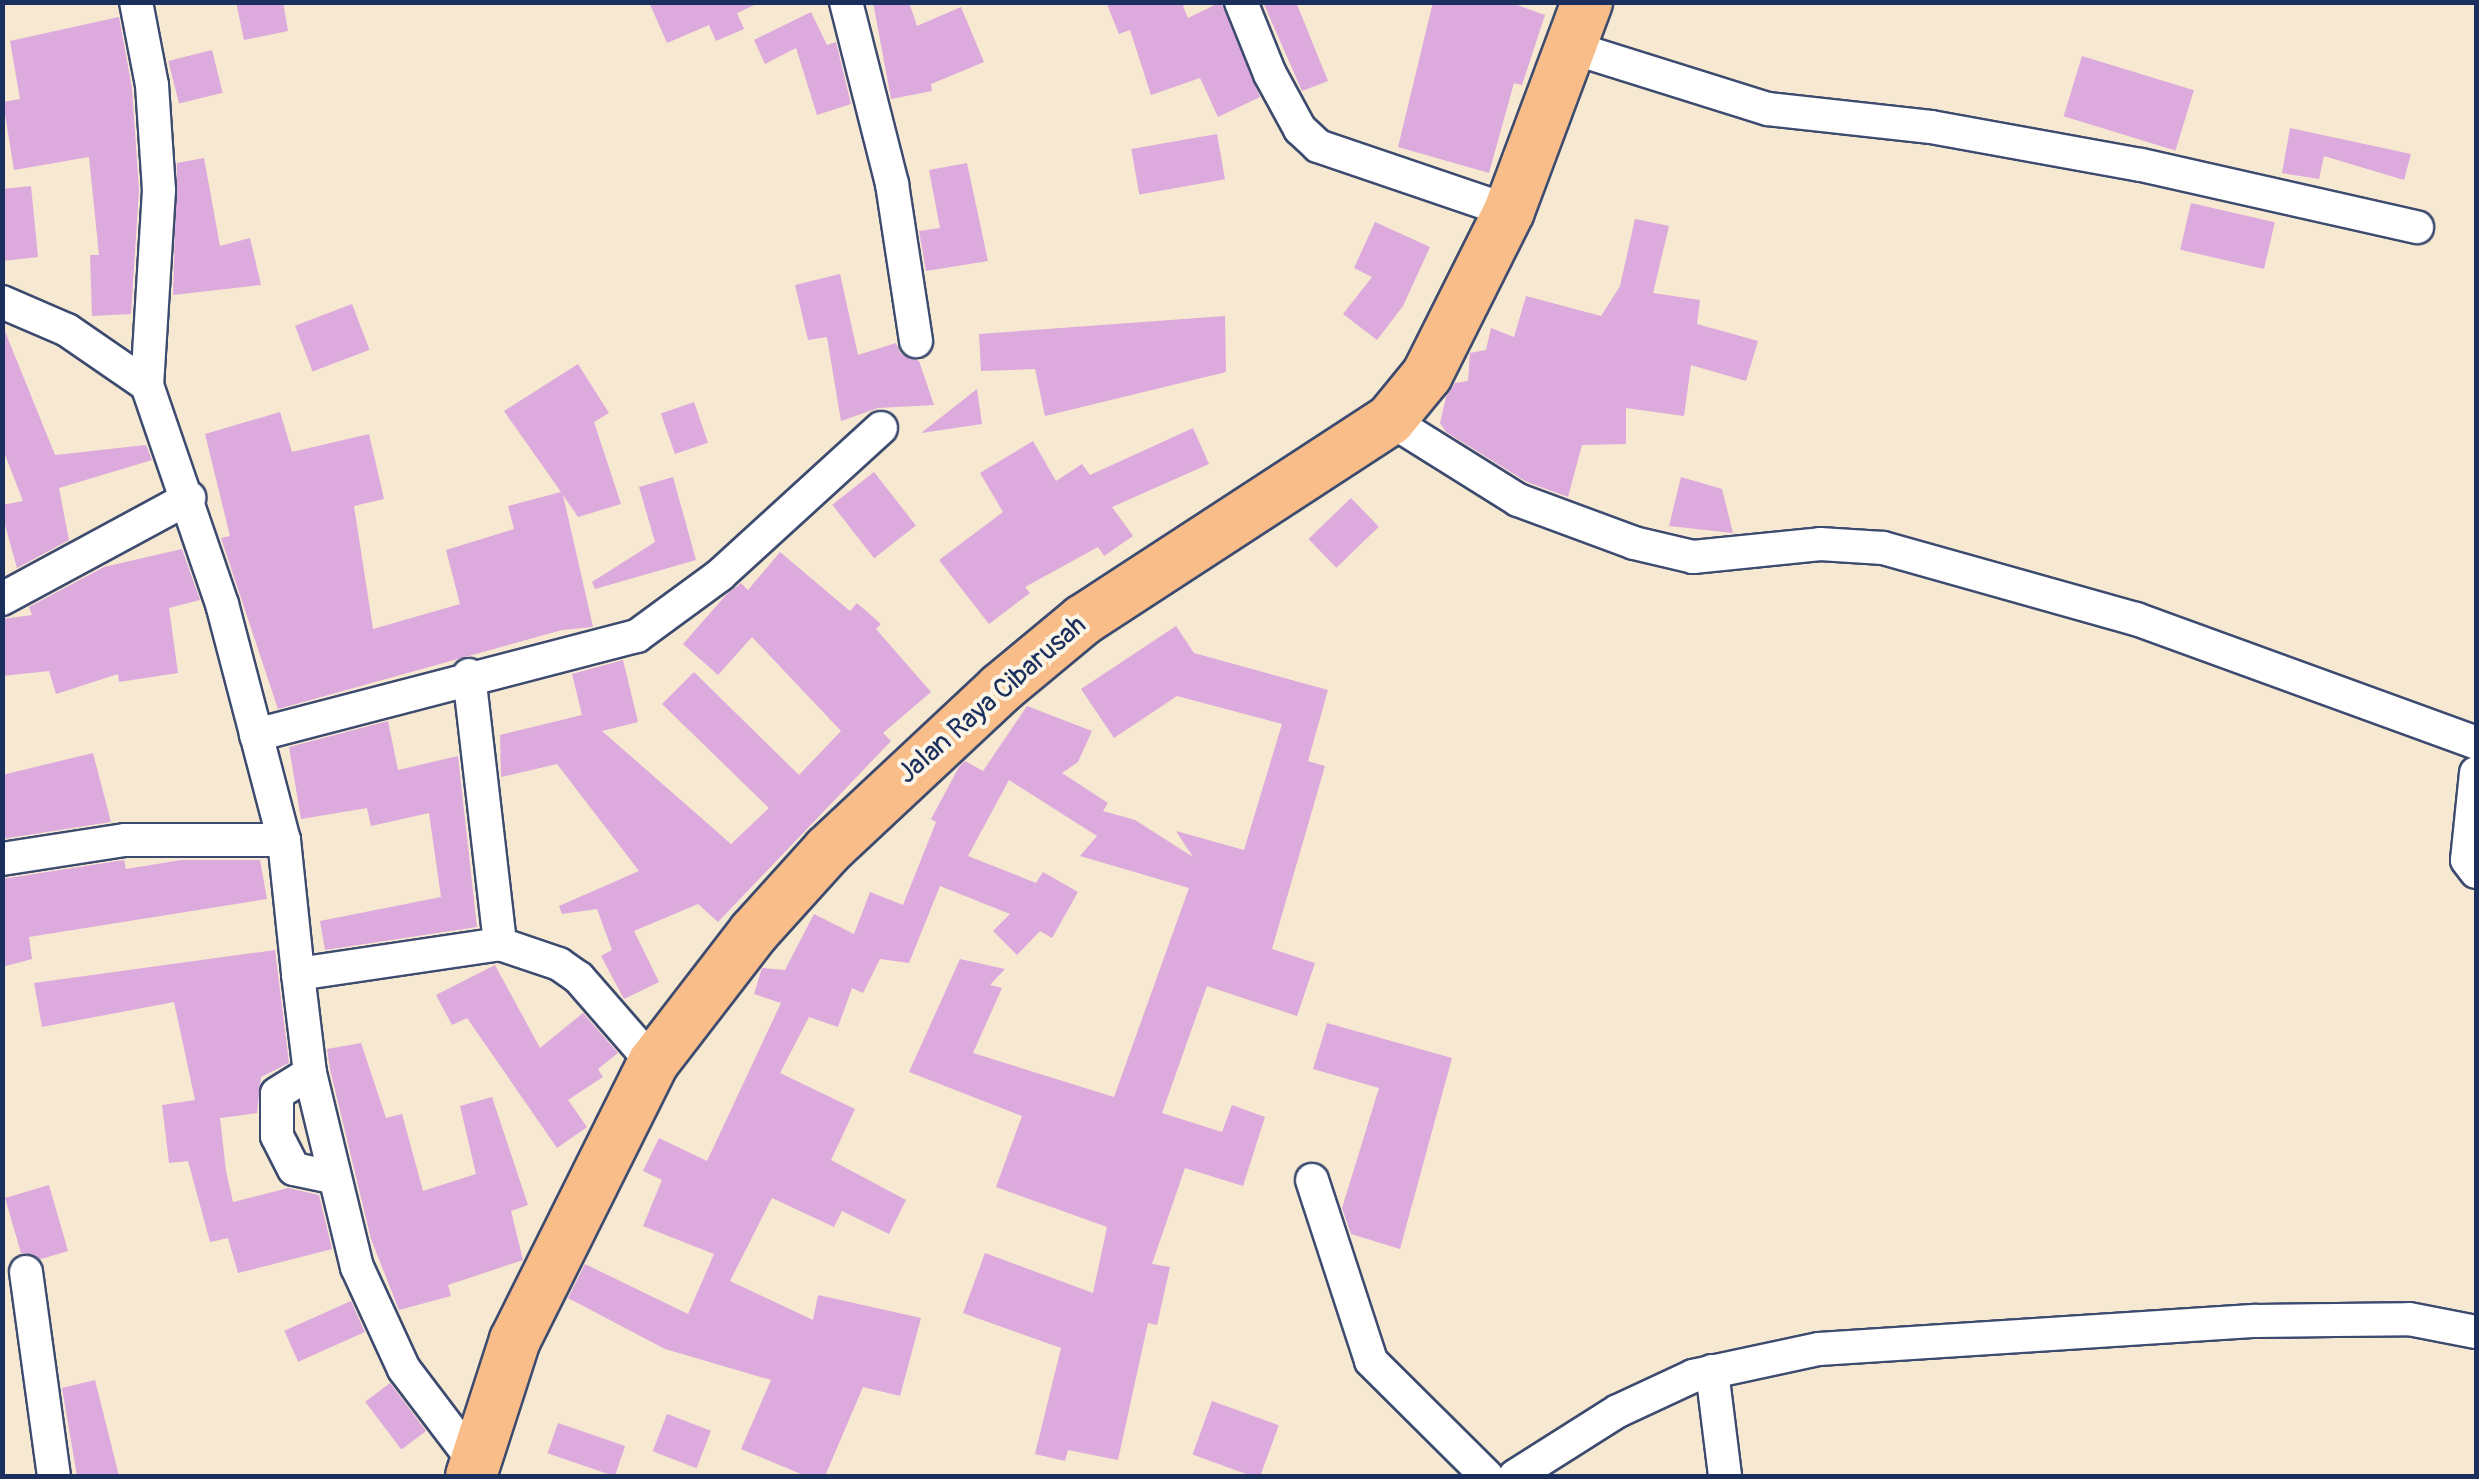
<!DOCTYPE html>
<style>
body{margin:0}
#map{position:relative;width:2479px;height:1479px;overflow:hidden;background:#f7e8d1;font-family:Pangolin,sans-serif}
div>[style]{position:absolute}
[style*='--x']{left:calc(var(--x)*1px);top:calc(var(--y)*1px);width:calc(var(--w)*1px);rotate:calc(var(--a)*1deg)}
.building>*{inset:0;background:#dcaadc;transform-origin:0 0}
.roads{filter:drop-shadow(2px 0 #3c4b6f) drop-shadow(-2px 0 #3c4b6f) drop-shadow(0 2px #3c4b6f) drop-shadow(0 -2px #3c4b6f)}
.minor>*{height:32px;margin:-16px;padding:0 16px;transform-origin:16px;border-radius:16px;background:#fff}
.primary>*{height:50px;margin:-25px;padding:0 25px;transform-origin:25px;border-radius:25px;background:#f8bd89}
span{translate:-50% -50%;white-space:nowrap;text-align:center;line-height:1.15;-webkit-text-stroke:8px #fcf5e5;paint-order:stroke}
.street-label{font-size:28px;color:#1b2f5e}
.frame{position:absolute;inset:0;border:5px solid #1b2f5e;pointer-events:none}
</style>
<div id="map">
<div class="building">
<i style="clip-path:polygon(236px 2px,283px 2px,288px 31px,244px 40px)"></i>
<i style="clip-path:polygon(649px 2px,761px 2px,737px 13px,744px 29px,716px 41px,709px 25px,667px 43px)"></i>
<i style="clip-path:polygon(873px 2px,909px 2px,917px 26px,961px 7px,984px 62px,931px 84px,932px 91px,891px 99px)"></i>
<i style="clip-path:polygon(1106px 2px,1192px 2px,1183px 6px,1188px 18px,1221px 2px,1260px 97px,1218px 117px,1200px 78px,1151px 95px,1130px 30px,1119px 34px)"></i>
<i style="clip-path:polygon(1263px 2px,1296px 2px,1328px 81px,1302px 91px)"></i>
<i style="clip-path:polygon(1433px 2px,1509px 2px,1545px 15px,1522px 85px,1514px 83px,1489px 173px,1398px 147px)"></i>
<i style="clip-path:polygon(811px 12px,827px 45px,836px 42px,851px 104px,817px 115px,796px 48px,765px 64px,754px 40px)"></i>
<i style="clip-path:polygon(119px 17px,132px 88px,139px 190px,131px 314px,92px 316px,90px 255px,99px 255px,89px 157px,14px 170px,3px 102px,20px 99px,10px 41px)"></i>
<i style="left:212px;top:50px;width:44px;height:45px;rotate:76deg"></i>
<i style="left:2082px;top:56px;width:117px;height:63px;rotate:17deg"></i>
<i style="clip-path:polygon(2290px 128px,2411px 154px,2404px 180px,2324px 156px,2319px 179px,2282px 173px)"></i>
<i style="left:1217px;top:134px;width:46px;height:87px;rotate:80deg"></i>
<i style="clip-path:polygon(204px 158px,220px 246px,250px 238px,261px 285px,173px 295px,177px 163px)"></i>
<i style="clip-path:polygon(967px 163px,988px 261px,926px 271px,919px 231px,940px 228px,929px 170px)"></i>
<i style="clip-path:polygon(31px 186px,38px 257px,2px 261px,2px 189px)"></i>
<i style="left:2191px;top:203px;width:86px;height:48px;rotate:13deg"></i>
<i style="clip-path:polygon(1635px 219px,1669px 226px,1653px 293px,1700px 300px,1697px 324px,1758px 341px,1746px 381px,1691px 365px,1684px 416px,1626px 408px,1626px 444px,1582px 445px,1568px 497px,1527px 482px,1446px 432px,1440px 423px,1446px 397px,1455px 383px,1468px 381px,1470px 353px,1486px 350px,1491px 328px,1514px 337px,1526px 296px,1601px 316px,1620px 286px)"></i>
<i style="clip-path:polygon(1375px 222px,1430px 247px,1403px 306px,1377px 340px,1343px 314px,1372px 277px,1354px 268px)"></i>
<i style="clip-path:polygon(840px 274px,858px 355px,896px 343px,901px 354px,919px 361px,934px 405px,878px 408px,841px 421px,827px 337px,808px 340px,795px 285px)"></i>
<i style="left:352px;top:304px;width:49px;height:61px;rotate:69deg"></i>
<i style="clip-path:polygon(1225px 316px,1226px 372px,1045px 416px,1035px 369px,981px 371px,979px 334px)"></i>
<i style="clip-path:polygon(2px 324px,55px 455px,146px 445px,152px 460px,59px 488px,69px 540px,17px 568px,2px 514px,2px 505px,23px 501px,2px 447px)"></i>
<i style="clip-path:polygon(578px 364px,609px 413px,594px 422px,621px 504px,578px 517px,563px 495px,593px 627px,562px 630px,278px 709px,221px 538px,230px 536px,205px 434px,280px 412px,292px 452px,369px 434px,384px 499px,354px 506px,373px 629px,460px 604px,446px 550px,514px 529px,508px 506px,561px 492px,504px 411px)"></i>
<i style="clip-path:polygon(977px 389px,982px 424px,921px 433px)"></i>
<i style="left:694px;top:402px;width:43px;height:35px;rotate:71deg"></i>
<i style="clip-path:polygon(1193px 428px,1209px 464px,1112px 507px,1133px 536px,1104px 556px,1098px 547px,1025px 587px,1030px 593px,989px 624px,939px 560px,1003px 512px,980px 473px,1033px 441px,1056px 481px,1082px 464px,1090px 475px)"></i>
<i style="left:874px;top:472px;width:68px;height:53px;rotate:52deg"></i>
<i style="clip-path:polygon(673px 477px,696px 560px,595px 589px,592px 582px,655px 542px,639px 487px)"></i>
<i style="clip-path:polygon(1681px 477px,1722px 489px,1733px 533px,1669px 526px)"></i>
<i style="left:1351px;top:498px;width:40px;height:59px;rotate:46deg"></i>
<i style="clip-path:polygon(182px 549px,200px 600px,169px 608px,178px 673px,119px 682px,118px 674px,56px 694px,49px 671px,2px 676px,2px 619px,32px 615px,29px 607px,104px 567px)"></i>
<i style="clip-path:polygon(780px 552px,850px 611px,857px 603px,881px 624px,876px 629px,931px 692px,883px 733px,891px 741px,718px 922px,698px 904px,634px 931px,659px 982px,624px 999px,601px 956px,612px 950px,597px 909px,562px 914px,559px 906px,639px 871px,557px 764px,501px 777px,500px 735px,582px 715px,572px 674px,623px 660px,638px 722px,602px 731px,731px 844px,769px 808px,662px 704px,694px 672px,799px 775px,841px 731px,752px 637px,718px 675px,683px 644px,726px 595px,741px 583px,748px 590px)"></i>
<i style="clip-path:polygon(1176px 626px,1194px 653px,1328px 690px,1308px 761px,1325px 766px,1272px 949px,1315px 963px,1297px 1016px,1207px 986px,1162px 1113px,1222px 1132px,1232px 1105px,1265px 1117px,1243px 1186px,1185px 1168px,1152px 1264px,1170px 1267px,1157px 1325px,1148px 1323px,1118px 1460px,1068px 1450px,1065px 1461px,1035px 1454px,1061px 1348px,963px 1313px,985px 1253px,1093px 1293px,1107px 1227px,996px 1187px,1022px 1116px,909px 1072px,960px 959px,1005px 969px,990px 985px,1002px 988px,973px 1053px,1114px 1097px,1189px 888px,1080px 856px,1097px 836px,1009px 780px,968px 856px,1036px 883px,1043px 872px,1078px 892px,1052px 938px,1040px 931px,1017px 955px,993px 931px,1010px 914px,940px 886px,909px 963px,880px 959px,863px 993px,852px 988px,838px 1027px,809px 1017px,780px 1073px,855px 1109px,831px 1160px,906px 1200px,889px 1234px,842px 1211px,834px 1227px,772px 1198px,730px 1281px,813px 1320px,818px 1295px,921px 1318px,900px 1396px,863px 1387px,825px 1476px,806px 1476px,741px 1449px,771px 1380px,665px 1349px,568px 1298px,585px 1264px,688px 1314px,714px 1254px,643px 1226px,662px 1180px,643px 1171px,659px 1138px,707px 1161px,781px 1003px,754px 994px,762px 968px,785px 970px,814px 914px,854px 934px,870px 892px,903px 905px,936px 822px,931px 819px,959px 767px,965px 761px,983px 771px,1027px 706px,1092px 731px,1078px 762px,1062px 773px,1108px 803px,1103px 811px,1135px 820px,1193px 857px,1176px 831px,1244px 850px,1282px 724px,1177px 696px,1114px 738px,1081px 689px)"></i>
<i style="clip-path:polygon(388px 721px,398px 770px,458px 756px,477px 927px,325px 950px,320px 921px,441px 897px,429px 813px,371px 826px,367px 808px,301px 819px,289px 747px)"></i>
<i style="clip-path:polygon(93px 753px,111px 822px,2px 839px,2px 775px)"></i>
<i style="clip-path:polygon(124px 860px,126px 869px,181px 860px,260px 860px,267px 899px,29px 937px,32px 959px,2px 967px,2px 879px)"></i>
<i style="clip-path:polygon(275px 950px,289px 1063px,261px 1077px,257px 1113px,220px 1118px,226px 1171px,233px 1202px,288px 1188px,319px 1195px,332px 1249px,238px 1273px,228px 1238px,210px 1242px,188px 1161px,169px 1163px,162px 1105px,195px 1100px,174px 1002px,42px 1027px,34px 983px)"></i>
<i style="clip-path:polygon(495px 965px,540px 1048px,583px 1013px,618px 1053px,598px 1069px,603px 1077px,568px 1100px,587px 1127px,557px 1148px,467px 1018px,452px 1025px,436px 995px)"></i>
<i style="clip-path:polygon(1327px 1023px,1452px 1058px,1400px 1249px,1351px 1234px,1342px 1208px,1379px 1088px,1313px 1069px)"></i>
<i style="clip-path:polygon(361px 1043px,386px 1118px,402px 1114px,423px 1191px,476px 1174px,460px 1106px,492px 1097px,528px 1205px,511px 1211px,523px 1260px,448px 1285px,451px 1296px,399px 1310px,371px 1239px,330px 1069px,327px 1049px)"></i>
<i style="clip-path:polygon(49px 1185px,68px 1251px,41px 1259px,21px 1253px,5px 1198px)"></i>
<i style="left:351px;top:1301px;width:34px;height:73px;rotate:66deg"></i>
<i style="clip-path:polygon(95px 1380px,119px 1476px,77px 1476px,62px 1388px)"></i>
<i style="left:390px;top:1383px;width:60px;height:31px;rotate:53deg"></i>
<i style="left:1212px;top:1401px;width:71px;height:57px;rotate:20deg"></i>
<i style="left:667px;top:1414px;width:47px;height:40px;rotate:21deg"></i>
<i style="left:558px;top:1423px;width:71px;height:32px;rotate:19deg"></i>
</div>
<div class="roads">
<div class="minor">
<i style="--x:136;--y:2;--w:85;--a:79.1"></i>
<i style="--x:152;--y:85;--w:105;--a:86.2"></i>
<i style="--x:159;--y:190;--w:195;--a:93.5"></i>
<i style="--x:846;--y:2;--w:188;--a:75.8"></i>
<i style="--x:892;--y:184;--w:159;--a:81.3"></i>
<i style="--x:1241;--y:2;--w:78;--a:68.1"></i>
<i style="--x:1270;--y:74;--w:63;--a:61.4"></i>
<i style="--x:1300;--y:129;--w:25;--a:43"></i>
<i style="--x:1318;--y:146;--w:202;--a:18.8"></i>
<i style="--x:1570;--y:47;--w:207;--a:17.4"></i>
<i style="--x:1768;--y:109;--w:164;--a:6.3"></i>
<i style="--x:1931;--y:127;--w:213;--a:10.3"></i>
<i style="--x:2141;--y:165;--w:283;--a:12.7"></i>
<i style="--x:2;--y:302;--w:71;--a:23.3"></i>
<i style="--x:67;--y:330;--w:97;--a:34.5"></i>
<i style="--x:147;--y:385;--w:231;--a:71.1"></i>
<i style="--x:222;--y:604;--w:244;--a:75.3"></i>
<i style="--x:284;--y:840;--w:135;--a:84"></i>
<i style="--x:298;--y:974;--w:204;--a:-8.4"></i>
<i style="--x:500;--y:944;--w:62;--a:18.7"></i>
<i style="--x:559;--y:964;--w:24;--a:35"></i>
<i style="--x:579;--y:978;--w:113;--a:49"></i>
<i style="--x:1390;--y:420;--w:151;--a:32"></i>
<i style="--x:1518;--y:500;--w:124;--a:20.3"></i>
<i style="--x:1634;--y:543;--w:61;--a:13.3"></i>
<i style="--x:1693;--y:557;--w:128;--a:-5.8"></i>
<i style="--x:1820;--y:544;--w:63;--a:3.6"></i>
<i style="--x:1883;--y:548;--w:263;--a:15.7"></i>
<i style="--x:2136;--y:619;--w:362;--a:20"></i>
<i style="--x:2;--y:599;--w:213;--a:-28.4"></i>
<i style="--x:469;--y:675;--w:271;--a:83.4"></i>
<i style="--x:256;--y:735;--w:394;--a:-14.6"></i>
<i style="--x:637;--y:636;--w:103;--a:-36.3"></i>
<i style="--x:720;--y:575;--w:218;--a:-42.4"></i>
<i style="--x:2476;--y:773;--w:87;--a:95.9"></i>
<i style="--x:2467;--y:860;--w:15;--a:53"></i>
<i style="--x:2;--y:859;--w:124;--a:-8.8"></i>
<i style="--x:125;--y:840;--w:159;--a:0"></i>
<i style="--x:298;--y:974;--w:100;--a:83.1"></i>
<i style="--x:310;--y:1073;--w:200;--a:76.4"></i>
<i style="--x:357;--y:1267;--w:112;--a:65.3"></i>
<i style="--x:404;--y:1369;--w:114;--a:52.8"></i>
<i style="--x:310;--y:1073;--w:39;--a:148"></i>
<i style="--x:277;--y:1094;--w:42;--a:90"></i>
<i style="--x:277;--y:1136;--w:37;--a:63"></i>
<i style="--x:294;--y:1169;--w:39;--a:12"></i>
<i style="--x:1312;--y:1180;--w:190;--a:71.9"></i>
<i style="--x:1371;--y:1361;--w:163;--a:44.8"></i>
<i style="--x:26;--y:1272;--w:206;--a:82.2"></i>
<i style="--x:1712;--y:1371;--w:106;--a:82.9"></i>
<i style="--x:1515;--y:1476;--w:122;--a:-32.3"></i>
<i style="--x:1618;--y:1411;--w:83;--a:-25"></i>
<i style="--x:1693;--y:1376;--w:129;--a:-12.1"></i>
<i style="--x:1819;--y:1349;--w:438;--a:-3.7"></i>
<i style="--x:2256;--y:1321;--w:153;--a:-0.7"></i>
<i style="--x:2409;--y:1319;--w:68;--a:11"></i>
</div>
<div class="primary">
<i style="--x:471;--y:1476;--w:143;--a:-72.1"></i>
<i style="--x:515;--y:1340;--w:309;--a:-63.5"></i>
<i style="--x:653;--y:1063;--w:165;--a:-52.4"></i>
<i style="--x:754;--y:932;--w:110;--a:-47.9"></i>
<i style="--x:828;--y:850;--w:237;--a:-43.1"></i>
<i style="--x:1001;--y:688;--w:107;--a:-39.7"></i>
<i style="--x:1083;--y:620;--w:366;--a:-33.1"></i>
<i style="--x:1390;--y:420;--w:58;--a:-50.6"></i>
<i style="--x:1427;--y:375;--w:183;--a:-63.4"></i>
<i style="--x:1509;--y:211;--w:223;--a:-69.5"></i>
</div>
</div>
<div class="street-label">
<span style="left:992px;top:700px;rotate:-41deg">Jalan Raya Cibarusah</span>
</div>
<div class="frame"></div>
</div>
